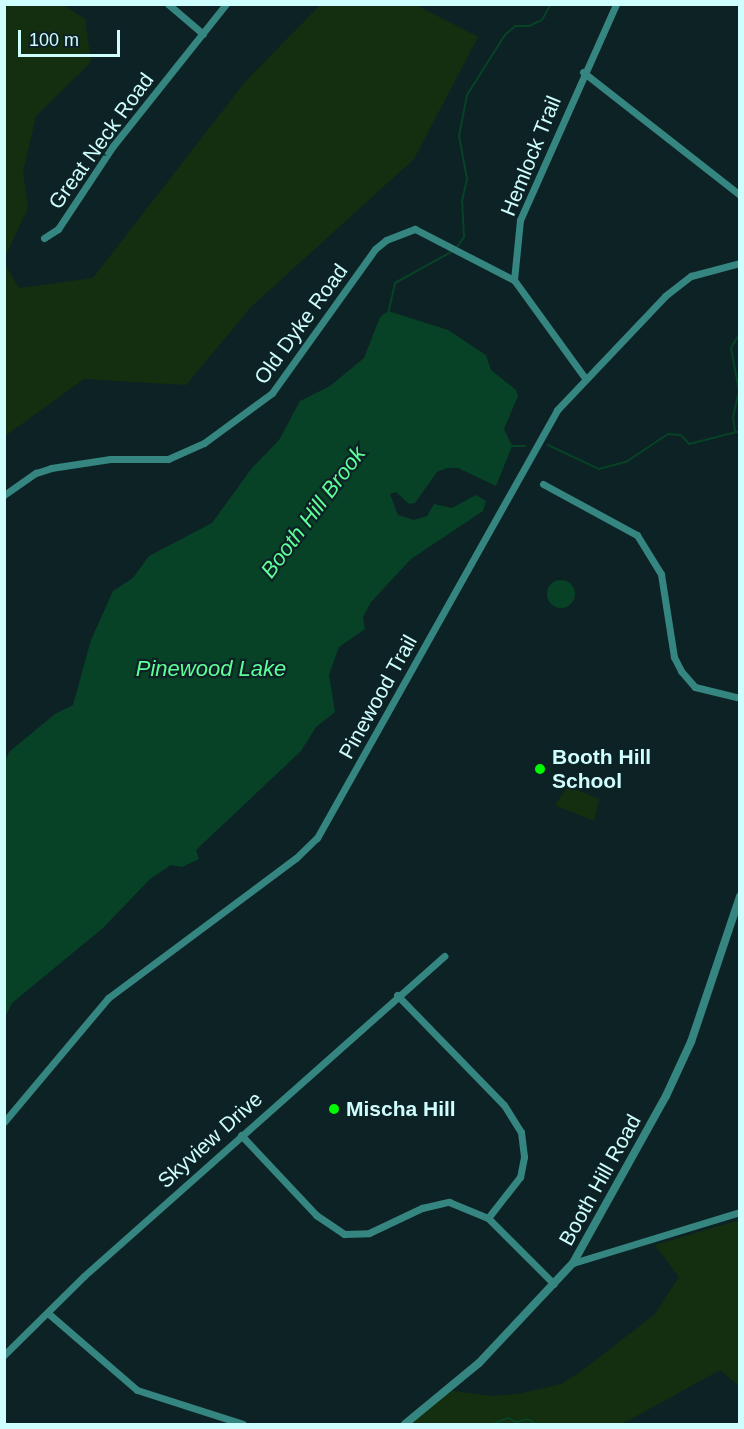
<!DOCTYPE html>
<style>
body{margin:0}
#map{position:relative;width:744px;height:1429px;overflow:hidden;background:#0d2224;font-family:Helvetica,sans-serif}
div>[style]{position:absolute}
[style*='--x']{left:calc(var(--x)*1px);top:calc(var(--y)*1px);width:calc(var(--w)*1px);rotate:calc(var(--a)*1deg)}
.green>*{inset:0;background:#142e10}
.water>*{inset:0;background:#074227}
.round{border-radius:50%}
.stream>*{height:2px;margin:-1px;padding:0 1px;transform-origin:1px;border-radius:1px;background:#074227}
.minor>*{height:7px;margin:-3.5px;padding:0 3.5px;transform-origin:3.5px;border-radius:3.5px;background:#358580}
.tertiary>*{height:8px;margin:-4px;padding:0 4px;transform-origin:4px;border-radius:4px;background:#358580}
.dots>*{width:16px;height:16px;translate:-50% -50%;box-sizing:border-box;border:3px solid #0d2224;border-radius:50%}
span{translate:-50% -50%;white-space:nowrap;text-align:center;line-height:1.15;-webkit-text-stroke:4.5px #0d2224;paint-order:stroke}
.street-label{font-size:21px;color:#cffeff}
.poi-label{font-size:21px;color:#cffeff;font-weight:700}
.left{translate:0 -50%;text-align:left}
.water-label{font-size:22px;color:#5dff99;font-style:italic}
.frame{position:absolute;inset:0;border:6px solid #cffeff;pointer-events:none}
.scale{position:absolute;left:18px;top:30px;width:102px;height:27px;box-sizing:border-box;border:3px solid #cffeff;border-top:0;padding-left:8px;font-size:18px;line-height:21px;white-space:nowrap;color:#cffeff;-webkit-text-stroke:4px #0d2224;paint-order:stroke}
</style>
<div id="map">
<div class="green">
<i style="clip-path:polygon(5px 4px,63px 5px,85px 19px,91px 62px,36px 116px,23px 172px,28px 208px,5px 257px)"></i>
<i style="clip-path:polygon(320px 5px,416px 5px,478px 37px,414px 159px,251px 307px,186px 385px,84px 379px,5px 436px,5px 265px,19px 288px,93px 278px,245px 82px)"></i>
<i style="clip-path:polygon(568px 786px,599px 799px,594px 821px,555px 805px)"></i>
<i style="clip-path:polygon(739px 1220px,739px 1386px,720px 1370px,622px 1424px,411px 1424px,447px 1390px,490px 1396px,518px 1394px,561px 1384px,579px 1373px,655px 1314px,679px 1277px,655px 1245px)"></i>
</div>
<div class="water">
<i style="clip-path:polygon(388px 311px,448px 330px,486px 355px,491px 370px,516px 390px,518px 396px,504px 429px,512px 446px,496px 486px,458px 468px,447px 468px,437px 472px,415px 503px,409px 504px,396px 492px,390px 494px,398px 515px,414px 520px,427px 516px,434px 504px,452px 508px,476px 495px,486px 501px,483px 511px,411px 559px,371px 602px,363px 617px,365px 629px,339px 647px,329px 675px,335px 712px,316px 727px,301px 751px,196px 850px,199px 859px,182px 867px,171px 865px,150px 879px,103px 928px,12px 1003px,5px 1017px,4px 764px,9px 752px,55px 714px,73px 705px,91px 640px,113px 591px,133px 578px,149px 556px,212px 523px,252px 468px,279px 440px,300px 401px,330px 386px,364px 358px,380px 317px)"></i>
<i class="round" style="left:547px;top:580px;width:28px;height:28px"></i>
</div>
<div class="stream">
<i style="--x:457;--y:247;--w:12;--a:-55"></i>
<i style="--x:464;--y:237;--w:36;--a:-93"></i>
<i style="--x:462;--y:201;--w:23;--a:-77"></i>
<i style="--x:467;--y:179;--w:44;--a:-100.5"></i>
<i style="--x:459;--y:136;--w:42;--a:-79"></i>
<i style="--x:467;--y:95;--w:71;--a:-57.7"></i>
<i style="--x:505;--y:35;--w:13;--a:-42"></i>
<i style="--x:515;--y:26;--w:14;--a:0"></i>
<i style="--x:529;--y:26;--w:14;--a:-25"></i>
<i style="--x:542;--y:20;--w:18;--a:-61"></i>
<i style="--x:388;--y:314;--w:32;--a:-77"></i>
<i style="--x:395;--y:283;--w:66;--a:-28.9"></i>
<i style="--x:735;--y:431;--w:14;--a:-98"></i>
<i style="--x:733;--y:417;--w:27;--a:-77"></i>
<i style="--x:739;--y:391;--w:44;--a:-100.5"></i>
<i style="--x:731;--y:348;--w:17;--a:-59"></i>
<i style="--x:548;--y:445;--w:56;--a:25.2"></i>
<i style="--x:599;--y:469;--w:28;--a:-15"></i>
<i style="--x:626;--y:462;--w:50;--a:-33.7"></i>
<i style="--x:668;--y:434;--w:13;--a:4"></i>
<i style="--x:681;--y:435;--w:12;--a:48"></i>
<i style="--x:689;--y:444;--w:53;--a:-14.3"></i>
<i style="--x:510;--y:446;--w:15;--a:0"></i>
<i style="--x:493;--y:1424;--w:16;--a:-22"></i>
<i style="--x:508;--y:1418;--w:9;--a:27"></i>
<i style="--x:516;--y:1422;--w:12;--a:-14"></i>
<i style="--x:528;--y:1419;--w:9;--a:36"></i>
</div>
<div class="minor">
<i style="--x:168;--y:4;--w:46;--a:40.6"></i>
<i style="--x:583;--y:72;--w:199;--a:38.1"></i>
<i style="--x:44;--y:238;--w:17;--a:-33"></i>
<i style="--x:58;--y:229;--w:100;--a:-56.5"></i>
<i style="--x:113;--y:146;--w:181;--a:-51.5"></i>
<i style="--x:585;--y:378;--w:121;--a:-125.9"></i>
<i style="--x:514;--y:280;--w:60;--a:-84.3"></i>
<i style="--x:520;--y:220;--w:236;--a:-66"></i>
<i style="--x:543;--y:484;--w:107;--a:28.5"></i>
<i style="--x:637;--y:535;--w:46;--a:58.4"></i>
<i style="--x:661;--y:574;--w:84;--a:81.1"></i>
<i style="--x:674;--y:657;--w:16;--a:63"></i>
<i style="--x:681;--y:671;--w:21;--a:49"></i>
<i style="--x:695;--y:687;--w:46;--a:13.7"></i>
<i style="--x:4;--y:495;--w:39;--a:-35"></i>
<i style="--x:36;--y:473;--w:16;--a:-18"></i>
<i style="--x:51;--y:468;--w:60;--a:-8.7"></i>
<i style="--x:110;--y:459;--w:58;--a:0"></i>
<i style="--x:168;--y:459;--w:39;--a:-24"></i>
<i style="--x:204;--y:443;--w:84;--a:-36.3"></i>
<i style="--x:272;--y:393;--w:177;--a:-54.4"></i>
<i style="--x:375;--y:249;--w:14;--a:-39"></i>
<i style="--x:386;--y:240;--w:31;--a:-21"></i>
<i style="--x:415;--y:229;--w:111;--a:27.3"></i>
<i style="--x:397;--y:995;--w:153;--a:45.8"></i>
<i style="--x:504;--y:1105;--w:32;--a:58"></i>
<i style="--x:521;--y:1132;--w:25;--a:83"></i>
<i style="--x:524;--y:1157;--w:20;--a:101"></i>
<i style="--x:520;--y:1177;--w:52;--a:128"></i>
<i style="--x:4;--y:1122;--w:162;--a:-50"></i>
<i style="--x:108;--y:998;--w:234;--a:-36.7"></i>
<i style="--x:296;--y:858;--w:29;--a:-44"></i>
<i style="--x:317;--y:838;--w:491;--a:-60.7"></i>
<i style="--x:557;--y:410;--w:157;--a:-46.5"></i>
<i style="--x:665;--y:296;--w:33;--a:-38"></i>
<i style="--x:691;--y:276;--w:51;--a:-14.9"></i>
<i style="--x:241;--y:1135;--w:110;--a:46.8"></i>
<i style="--x:316;--y:1215;--w:34;--a:34"></i>
<i style="--x:344;--y:1234;--w:25;--a:-2"></i>
<i style="--x:369;--y:1233;--w:59;--a:-25.3"></i>
<i style="--x:422;--y:1208;--w:28;--a:-13"></i>
<i style="--x:449;--y:1202;--w:42;--a:22.3"></i>
<i style="--x:488;--y:1218;--w:93;--a:45"></i>
<i style="--x:573;--y:1263;--w:175;--a:-17"></i>
<i style="--x:49;--y:1314;--w:116;--a:40.8"></i>
<i style="--x:137;--y:1390;--w:111;--a:17.8"></i>
<i style="--x:4;--y:1355;--w:112;--a:-44.6"></i>
<i style="--x:84;--y:1276;--w:482;--a:-41.6"></i>
</div>
<div class="tertiary">
<i style="--x:405;--y:1424;--w:96;--a:-39.5"></i>
<i style="--x:479;--y:1363;--w:137;--a:-46.8"></i>
<i style="--x:573;--y:1263;--w:191;--a:-60.9"></i>
<i style="--x:666;--y:1096;--w:60;--a:-65.2"></i>
<i style="--x:691;--y:1042;--w:154;--a:-71.4"></i>
</div>
<div class="dots">
<i style="left:540px;top:769px;background:#00fa01"></i>
<i style="left:334px;top:1109px;background:#00fa01"></i>
</div>
<div class="street-label">
<span style="left:101px;top:141px;rotate:-54deg">Great Neck Road</span>
<span style="left:531px;top:156px;rotate:-68deg">Hemlock Trail</span>
<span style="left:301px;top:324px;rotate:-54deg">Old Dyke Road</span>
<span style="left:378px;top:697px;rotate:-61deg">Pinewood Trail</span>
<span style="left:210px;top:1140px;rotate:-42deg">Skyview Drive</span>
<span style="left:600px;top:1180px;rotate:-61deg">Booth Hill Road</span>
</div>
<div class="poi-label">
<span class="left" style="left:552px;top:769px">Booth Hill<br>School</span>
<span class="left" style="left:346px;top:1109px">Mischa Hill</span>
</div>
<div class="water-label">
<span style="left:313px;top:512px;rotate:-53deg">Booth Hill Brook</span>
<span style="left:211px;top:669px">Pinewood Lake</span>
</div>
<div class="frame"></div>
<div class="scale">100 m</div>
</div>
